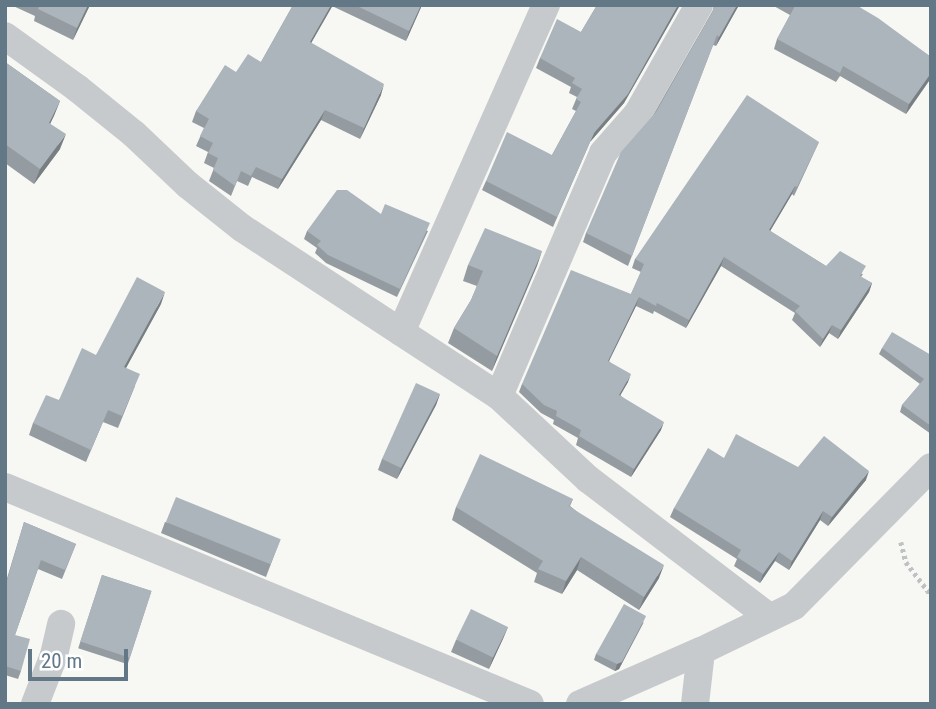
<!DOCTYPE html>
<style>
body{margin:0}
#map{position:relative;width:936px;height:709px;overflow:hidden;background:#f7f7f3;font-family:"Roboto Condensed",sans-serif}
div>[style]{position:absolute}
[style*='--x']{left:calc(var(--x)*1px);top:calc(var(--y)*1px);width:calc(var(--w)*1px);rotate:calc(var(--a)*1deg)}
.path>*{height:4.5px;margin-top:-2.25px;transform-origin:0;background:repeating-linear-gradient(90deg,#bfc2c4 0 3.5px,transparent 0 7px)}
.street>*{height:28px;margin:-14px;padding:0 14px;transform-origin:14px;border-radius:14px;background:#c6cacd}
.wall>*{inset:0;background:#949ca1;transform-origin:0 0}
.shaded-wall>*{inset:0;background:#787f83}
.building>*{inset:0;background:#acb5bb;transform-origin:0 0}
span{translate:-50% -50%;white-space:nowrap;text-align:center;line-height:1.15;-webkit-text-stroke:7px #fff;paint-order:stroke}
.frame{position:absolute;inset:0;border:7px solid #637887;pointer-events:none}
.scale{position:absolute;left:28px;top:649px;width:100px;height:32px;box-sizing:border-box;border:4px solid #637887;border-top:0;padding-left:9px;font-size:21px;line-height:24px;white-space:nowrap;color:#637887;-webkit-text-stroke:5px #fff;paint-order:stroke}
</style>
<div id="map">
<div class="path">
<i style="--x:901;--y:542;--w:21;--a:76"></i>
<i style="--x:906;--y:562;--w:41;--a:52.9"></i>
</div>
<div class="street">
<i style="--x:5;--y:36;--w:89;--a:35.8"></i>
<i style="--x:77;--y:88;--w:73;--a:38.9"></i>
<i style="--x:134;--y:134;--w:74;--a:43.4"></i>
<i style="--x:188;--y:185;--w:69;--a:38.5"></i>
<i style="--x:242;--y:228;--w:307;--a:33.2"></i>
<i style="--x:499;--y:396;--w:122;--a:43"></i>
<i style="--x:588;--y:479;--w:228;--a:37.3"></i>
<i style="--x:401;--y:332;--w:358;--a:-66.1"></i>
<i style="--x:499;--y:396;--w:264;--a:-66.8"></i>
<i style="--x:603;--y:153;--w:53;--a:-48.8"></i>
<i style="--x:638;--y:113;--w:124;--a:-60.5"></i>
<i style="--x:5;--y:487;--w:568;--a:22.46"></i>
<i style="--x:35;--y:704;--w:53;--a:-68.8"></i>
<i style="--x:54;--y:655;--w:32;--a:-77"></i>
<i style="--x:580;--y:704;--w:132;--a:-23.7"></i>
<i style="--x:701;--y:651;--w:103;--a:-25.8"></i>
<i style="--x:794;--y:606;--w:195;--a:-45.4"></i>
<i style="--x:695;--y:704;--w:53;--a:-83.5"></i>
</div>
<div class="wall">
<i style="clip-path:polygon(11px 5px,90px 5px,73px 40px,34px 21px,35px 16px)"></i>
<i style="clip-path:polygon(293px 5px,422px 5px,406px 41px,332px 6px,311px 43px,381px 95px,360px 139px,321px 120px,278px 189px,252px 177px,248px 186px,237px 181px,231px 196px,209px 181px,214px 168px,204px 163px,208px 152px,196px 146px,204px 128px,192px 122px,196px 111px,236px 72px,261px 62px)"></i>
<i style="clip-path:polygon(597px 5px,680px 5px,624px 103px,590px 142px,553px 227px,482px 190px,486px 181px,552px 155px,576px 111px,572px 109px,577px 97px,569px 93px,571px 87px,536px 68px,540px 58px,581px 32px)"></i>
<i style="clip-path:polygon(714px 5px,739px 5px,716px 46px,713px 45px,628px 266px,583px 242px,586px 233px,713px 10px)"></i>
<i style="clip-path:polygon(772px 5px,856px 5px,931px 57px,931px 78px,906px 114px,840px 76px,836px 82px,774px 49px,777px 39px,790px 15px)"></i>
<i style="clip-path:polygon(5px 62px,60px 101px,50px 124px,60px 149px,34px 184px,5px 163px)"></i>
<i style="clip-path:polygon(819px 142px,794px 196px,792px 194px,770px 231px,826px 266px,863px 274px,861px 277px,872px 283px,869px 292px,838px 339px,829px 333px,820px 347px,792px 320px,795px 313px,721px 266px,686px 328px,654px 311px,653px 314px,636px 306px,609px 361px,628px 382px,620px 395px,661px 430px,631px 477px,576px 445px,578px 438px,553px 424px,554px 420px,541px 413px,519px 392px,522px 384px,631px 294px,641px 272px,632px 268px,635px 259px)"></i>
<i style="clip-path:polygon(381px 214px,428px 231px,397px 297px,326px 263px,315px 253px,317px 248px,304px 239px,307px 231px)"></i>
<i style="clip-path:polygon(542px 251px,492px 371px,448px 343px,454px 328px,471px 300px,477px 286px,463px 281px,468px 265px)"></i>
<i style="clip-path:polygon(161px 304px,126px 368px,135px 386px,118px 428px,103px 422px,86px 462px,29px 435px,33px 423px,59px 400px,96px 355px)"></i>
<i style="clip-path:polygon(882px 348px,931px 355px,931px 434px,900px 412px,902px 405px,920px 384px,879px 354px)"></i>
<i style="clip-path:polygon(440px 394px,436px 405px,397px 479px,378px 470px,382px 459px)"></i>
<i style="clip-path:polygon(798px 467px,866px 480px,828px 526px,820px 520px,789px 570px,775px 561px,760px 583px,734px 566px,737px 559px,670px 517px,674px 508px)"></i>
<i style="clip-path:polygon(573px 499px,570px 506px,659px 578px,639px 610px,577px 570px,562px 594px,534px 582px,537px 573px,452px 520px,456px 507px)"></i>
<i style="clip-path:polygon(24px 522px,76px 544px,62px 579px,38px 569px,15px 635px,21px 671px,18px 679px,5px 675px,5px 585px)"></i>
<i style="clip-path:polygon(165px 522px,280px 540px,266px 577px,161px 533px)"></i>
<i style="left:102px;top:575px;width:52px;height:77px;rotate:18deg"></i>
<i style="clip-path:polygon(644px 622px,619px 669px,615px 671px,594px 660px,596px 654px)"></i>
<i style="clip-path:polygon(508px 627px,489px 669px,451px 652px,456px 640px)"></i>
</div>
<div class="shaded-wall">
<i style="clip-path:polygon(88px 5px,90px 5px,73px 40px,77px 28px)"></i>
<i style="clip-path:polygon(331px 5px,333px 5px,306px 52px,310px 42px)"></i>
<i style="clip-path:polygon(421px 5px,422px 5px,406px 41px,409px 31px)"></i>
<i style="clip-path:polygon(678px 5px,680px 5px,624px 103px,590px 142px,553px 227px,594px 133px)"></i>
<i style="clip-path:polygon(737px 5px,739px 5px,716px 46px,719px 37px)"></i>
<i style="clip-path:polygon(931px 73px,931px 78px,906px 114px,909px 104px)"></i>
<i style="clip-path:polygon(384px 84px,381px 95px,360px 139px,364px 128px)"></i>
<i style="clip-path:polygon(60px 101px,54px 116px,43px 138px,49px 123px)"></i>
<i style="clip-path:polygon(325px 110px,321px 120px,278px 189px,282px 179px)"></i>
<i style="clip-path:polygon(66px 134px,60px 149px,34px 184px,40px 169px)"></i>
<i style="clip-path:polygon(795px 186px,792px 194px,766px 238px,769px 230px)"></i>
<i style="clip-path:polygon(542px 251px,537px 266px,492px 371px,497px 356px)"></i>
<i style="clip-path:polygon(724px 257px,721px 266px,686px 328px,689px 320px)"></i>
<i style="clip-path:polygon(872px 283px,869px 292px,838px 339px,841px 330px)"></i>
<i style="clip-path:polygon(165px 292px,161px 304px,120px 379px,124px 367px)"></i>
<i style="clip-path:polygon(639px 297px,636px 306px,605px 369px,608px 361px)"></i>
<i style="clip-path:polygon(832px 325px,829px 333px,820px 347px,823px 339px)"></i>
<i style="clip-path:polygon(631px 374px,628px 382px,616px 403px,619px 395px)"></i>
<i style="clip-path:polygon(440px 394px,436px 405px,397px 479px,401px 468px)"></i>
<i style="clip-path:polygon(664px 422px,661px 430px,631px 477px,634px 469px)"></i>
<i style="clip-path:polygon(869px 471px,866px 480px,828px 526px,832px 517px)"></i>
<i style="clip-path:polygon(823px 511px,820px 520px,789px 570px,792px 561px)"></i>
<i style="clip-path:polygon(779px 552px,775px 561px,760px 583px,763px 574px)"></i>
<i style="clip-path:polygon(581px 557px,577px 570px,562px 594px,566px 581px)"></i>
<i style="clip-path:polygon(664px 565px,659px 578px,639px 610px,644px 597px)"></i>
<i style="clip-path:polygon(646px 616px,619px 669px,615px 671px,617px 664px)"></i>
<i style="clip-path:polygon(508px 627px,503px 639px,489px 669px,493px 657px)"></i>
</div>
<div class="building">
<i style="clip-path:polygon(40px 5px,88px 5px,77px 28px,38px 9px)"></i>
<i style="clip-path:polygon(293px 5px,331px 5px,310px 42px,384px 84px,364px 128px,325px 110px,282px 179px,256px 167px,251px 176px,241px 171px,235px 186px,213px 170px,218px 158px,208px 153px,213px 143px,200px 136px,209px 119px,196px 111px,225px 65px,236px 72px,248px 54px,261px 62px)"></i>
<i style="clip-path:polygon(355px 5px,421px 5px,409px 31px)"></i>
<i style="clip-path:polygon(597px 5px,678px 5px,628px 94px,594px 133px,557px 217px,486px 181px,507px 132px,552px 155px,581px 102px,576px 99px,582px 89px,572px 83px,575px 78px,540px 58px,557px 19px,581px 32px)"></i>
<i style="clip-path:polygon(716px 5px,737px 5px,719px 37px,717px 35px,632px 256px,586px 233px,621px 152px,656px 112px)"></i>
<i style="clip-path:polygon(794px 5px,856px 5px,878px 18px,931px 57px,931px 73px,909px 104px,843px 66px,840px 73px,777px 39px,795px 6px)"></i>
<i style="clip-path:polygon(5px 62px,60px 101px,49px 123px,66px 134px,40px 169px,5px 144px)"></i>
<i style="clip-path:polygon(747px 95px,819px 142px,797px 187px,795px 186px,769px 230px,826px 266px,840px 251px,866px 266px,860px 276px,872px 283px,841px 330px,832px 325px,823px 339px,795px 311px,800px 306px,724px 257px,689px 320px,657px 303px,656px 306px,639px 297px,608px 361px,631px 374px,619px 395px,664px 422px,634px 469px,579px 436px,581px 430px,556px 416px,557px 411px,544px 405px,522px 384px,571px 270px,631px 294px,644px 264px,635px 259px)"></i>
<i style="clip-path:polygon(337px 190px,347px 190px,381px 214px,385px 204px,430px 223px,400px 289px,328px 255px,317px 245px,321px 241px,307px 231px)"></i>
<i style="clip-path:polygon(485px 228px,542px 251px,497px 356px,454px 328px,471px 300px,483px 271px,468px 265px)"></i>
<i style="clip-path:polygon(137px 277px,165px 292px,124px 367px,140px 374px,122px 416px,108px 410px,91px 450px,33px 423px,46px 395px,59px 400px,82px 348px,96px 355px)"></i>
<i style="clip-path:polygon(892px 332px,931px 355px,931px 426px,902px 405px,924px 379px,882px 348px)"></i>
<i style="clip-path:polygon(416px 383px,440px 394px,401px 468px,382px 459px)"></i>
<i style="clip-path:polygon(736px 434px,798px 467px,824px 436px,869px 471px,832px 517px,823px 511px,792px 561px,779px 552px,763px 574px,737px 557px,741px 550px,674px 508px,708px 448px,724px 458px)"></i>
<i style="clip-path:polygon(480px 454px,573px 499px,569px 506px,578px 512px,664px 565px,644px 597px,581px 557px,566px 581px,538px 569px,543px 561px,456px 507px)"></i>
<i style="left:176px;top:497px;width:113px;height:27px;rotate:22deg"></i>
<i style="clip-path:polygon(24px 522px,76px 544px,65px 570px,41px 560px,15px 635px,30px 639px,21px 671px,5px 666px,5px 587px)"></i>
<i style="left:102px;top:575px;width:52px;height:70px;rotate:18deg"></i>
<i style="clip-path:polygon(624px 604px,646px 616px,622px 662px,617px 664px,596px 654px)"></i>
<i style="left:471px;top:609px;width:41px;height:34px;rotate:26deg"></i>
</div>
<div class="frame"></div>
<div class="scale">20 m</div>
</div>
